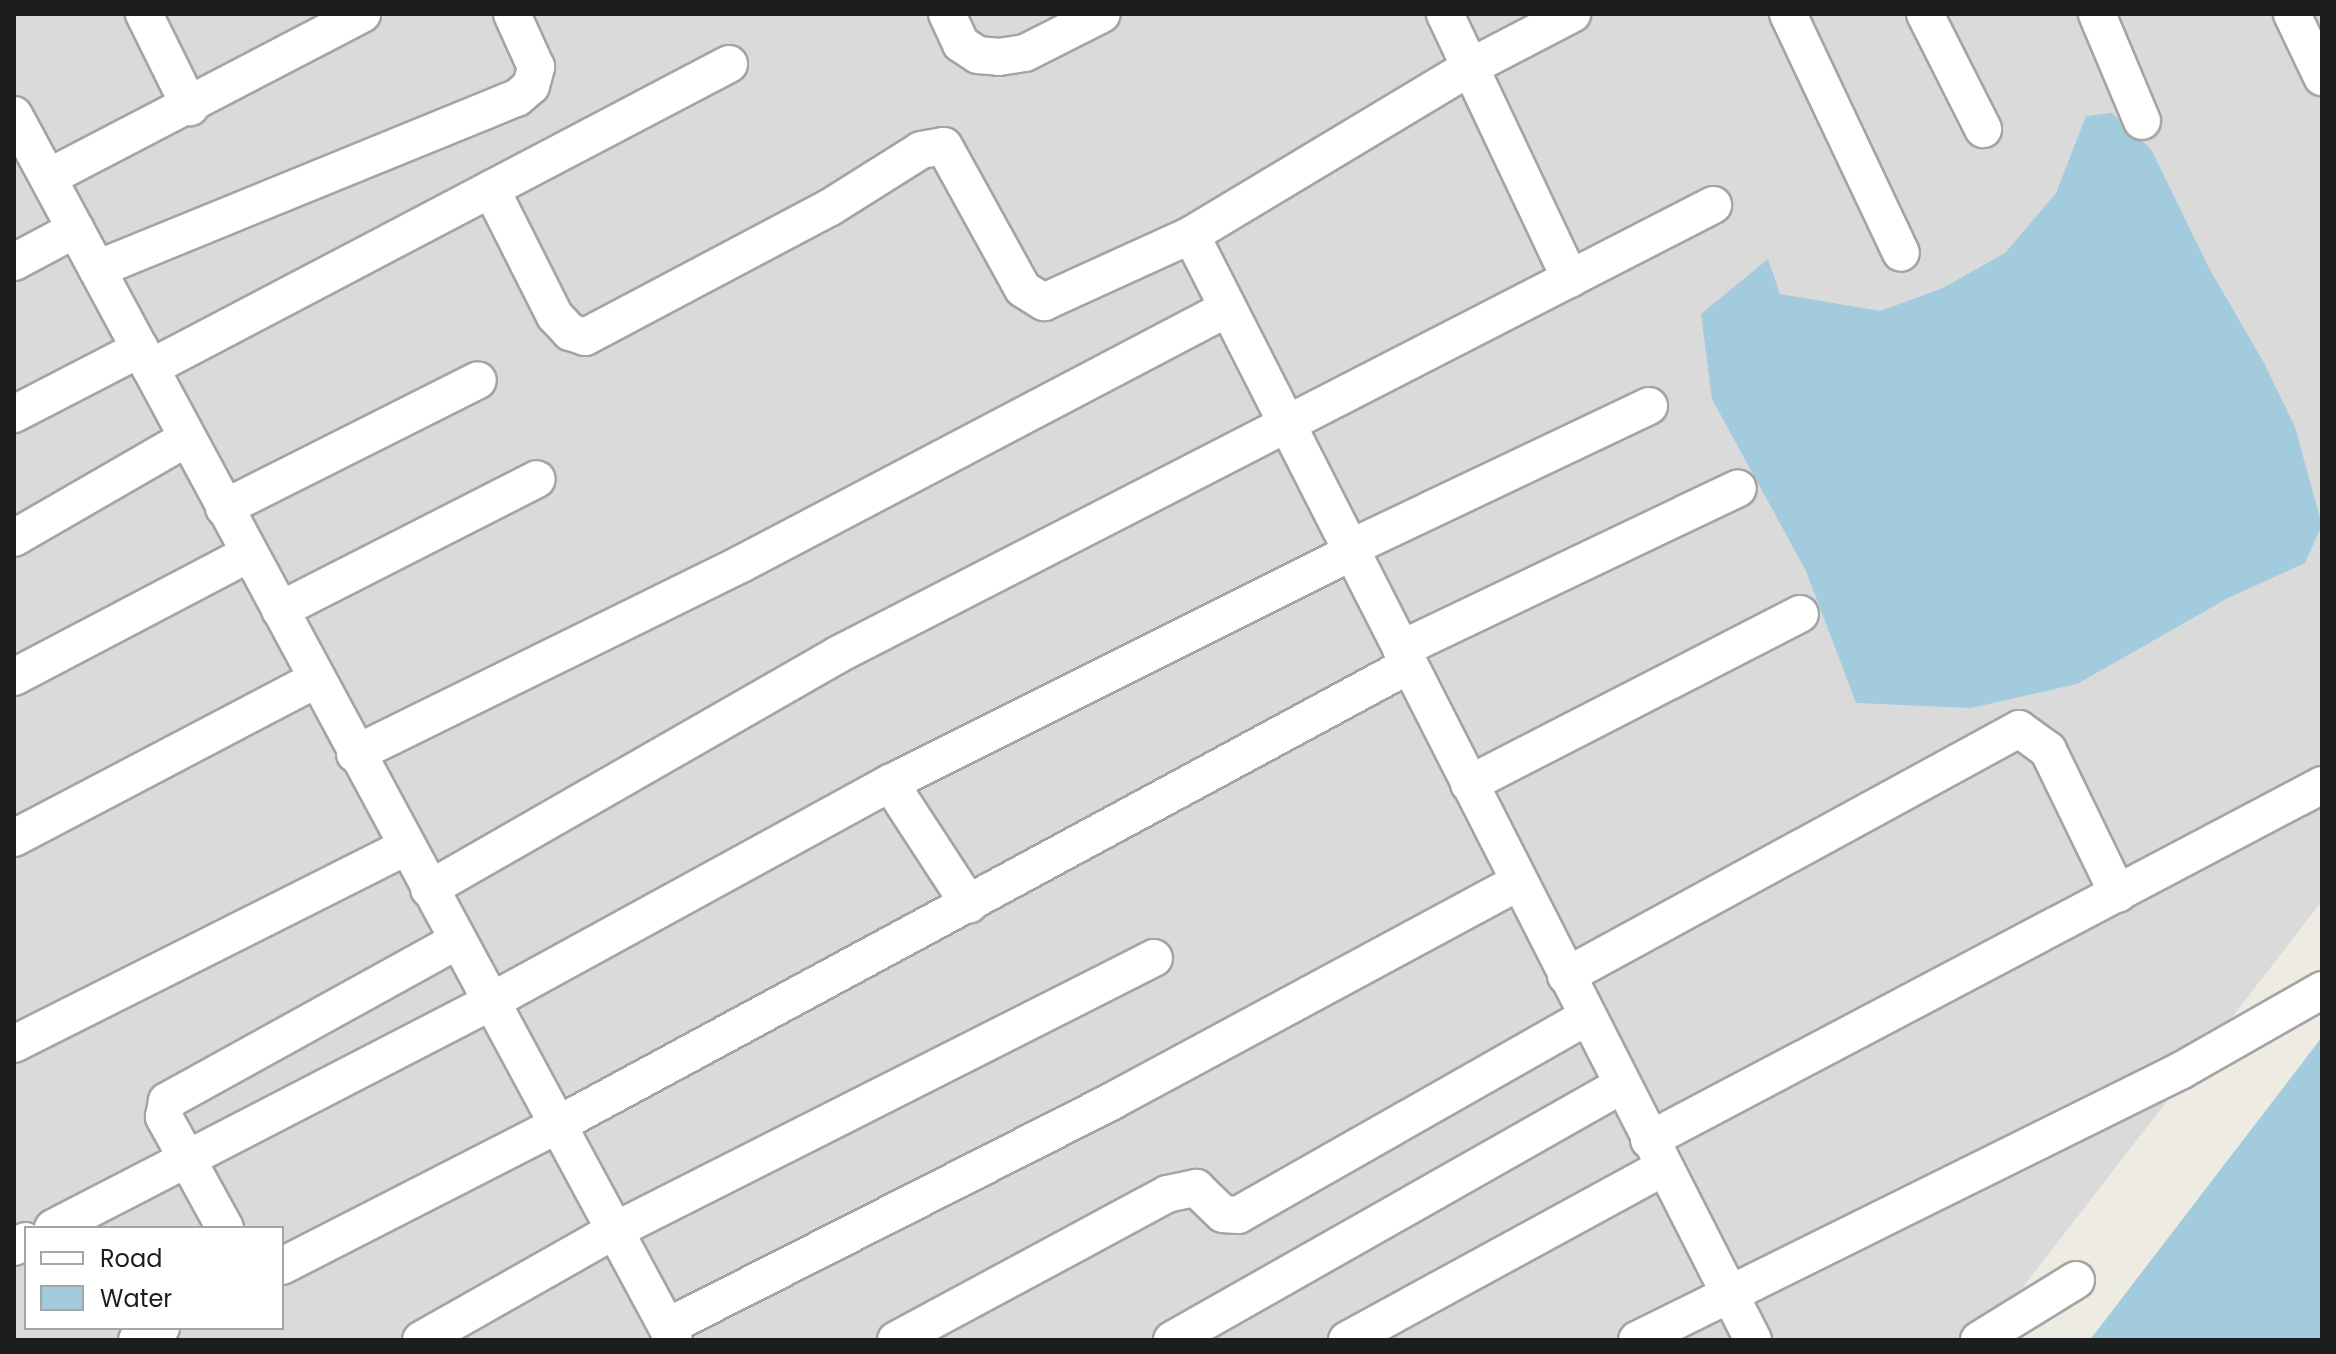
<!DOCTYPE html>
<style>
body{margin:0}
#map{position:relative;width:2336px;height:1354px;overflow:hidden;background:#eeebe2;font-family:Poppins,sans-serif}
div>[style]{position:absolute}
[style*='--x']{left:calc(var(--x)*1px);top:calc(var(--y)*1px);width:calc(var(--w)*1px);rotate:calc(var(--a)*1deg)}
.residential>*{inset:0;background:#dbdada}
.water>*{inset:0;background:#a2ccdd}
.roads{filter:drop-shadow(2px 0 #a4a4a4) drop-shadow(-2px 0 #a4a4a4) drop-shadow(0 2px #a4a4a4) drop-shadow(0 -2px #a4a4a4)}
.minor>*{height:36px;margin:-18px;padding:0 18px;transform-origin:18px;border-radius:18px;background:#fff}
span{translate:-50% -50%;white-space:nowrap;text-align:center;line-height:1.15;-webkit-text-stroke:7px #fff;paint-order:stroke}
.frame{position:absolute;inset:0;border:16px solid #1d1d1d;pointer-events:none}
.legend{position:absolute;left:24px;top:1226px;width:260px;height:104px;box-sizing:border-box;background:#fff;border:2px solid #a5a5a5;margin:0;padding:10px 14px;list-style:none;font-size:24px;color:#1d1d1d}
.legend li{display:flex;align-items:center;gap:16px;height:40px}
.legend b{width:40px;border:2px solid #a5a5a5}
</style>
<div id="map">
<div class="residential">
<i style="clip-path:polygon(evenodd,14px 14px,2322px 14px,2322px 901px,1982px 1340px,14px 1340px,14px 14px,26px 1228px,282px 1228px,282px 1328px,26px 1328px,26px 1228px)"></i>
</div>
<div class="water">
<i style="clip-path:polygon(2112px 113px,2151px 149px,2209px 268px,2264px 363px,2295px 427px,2322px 525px,2305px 563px,2228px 598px,2077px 684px,1971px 708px,1856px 703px,1806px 571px,1712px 399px,1701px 314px,1768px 259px,1780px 294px,1880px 311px,1943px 288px,2005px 253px,2056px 193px,2086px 116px)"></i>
<i style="clip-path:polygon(2322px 1037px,2322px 1340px,2089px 1340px,2096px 1332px)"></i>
</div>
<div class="roads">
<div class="minor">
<i style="--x:144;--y:14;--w:104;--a:63.7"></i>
<i style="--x:947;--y:14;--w:33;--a:65"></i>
<i style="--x:961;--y:44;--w:20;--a:33"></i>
<i style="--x:978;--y:55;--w:21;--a:5"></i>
<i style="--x:999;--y:57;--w:26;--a:-9"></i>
<i style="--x:1025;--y:53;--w:86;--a:-26.9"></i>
<i style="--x:1445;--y:14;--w:293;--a:64.7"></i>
<i style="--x:1788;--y:14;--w:264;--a:64.7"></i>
<i style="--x:1925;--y:14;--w:129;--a:63.2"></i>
<i style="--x:2097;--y:14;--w:116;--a:67.2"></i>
<i style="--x:2292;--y:14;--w:70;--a:64.5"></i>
<i style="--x:14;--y:115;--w:1391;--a:61.69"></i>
<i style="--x:49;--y:177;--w:353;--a:-27.5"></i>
<i style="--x:491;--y:189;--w:142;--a:63.3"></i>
<i style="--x:555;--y:316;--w:22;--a:47"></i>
<i style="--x:570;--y:332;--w:16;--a:18"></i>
<i style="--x:585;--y:337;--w:276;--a:-27.9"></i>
<i style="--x:829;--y:208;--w:109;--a:-32.2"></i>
<i style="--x:921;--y:150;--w:23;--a:-10"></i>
<i style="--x:944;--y:146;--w:163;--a:61.1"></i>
<i style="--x:1023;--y:289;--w:25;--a:32"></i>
<i style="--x:1044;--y:302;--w:162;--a:-24.5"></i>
<i style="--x:1191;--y:235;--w:328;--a:-31"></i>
<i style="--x:1472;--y:66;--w:113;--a:-27.5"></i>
<i style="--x:1191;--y:235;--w:1240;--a:63.04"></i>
<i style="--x:14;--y:262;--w:70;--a:-28"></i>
<i style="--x:97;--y:269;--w:453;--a:-22.2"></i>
<i style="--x:517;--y:98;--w:18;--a:-41"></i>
<i style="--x:531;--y:86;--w:20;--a:-75"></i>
<i style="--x:536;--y:67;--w:58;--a:-114.4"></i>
<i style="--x:150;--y:368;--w:654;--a:-27.7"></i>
<i style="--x:14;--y:414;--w:142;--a:-27.3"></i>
<i style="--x:224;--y:508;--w:284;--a:-26.7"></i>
<i style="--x:14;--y:538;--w:200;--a:-30"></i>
<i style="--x:1350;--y:548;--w:331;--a:-25.4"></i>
<i style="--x:280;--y:610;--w:288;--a:-27"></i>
<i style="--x:1401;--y:649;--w:373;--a:-25.5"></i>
<i style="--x:14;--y:677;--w:264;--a:-27.7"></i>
<i style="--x:355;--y:754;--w:430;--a:-26.2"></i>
<i style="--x:741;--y:564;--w:550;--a:-27.73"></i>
<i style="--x:890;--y:783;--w:145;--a:56.9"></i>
<i style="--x:1469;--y:784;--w:372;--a:-27.2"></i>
<i style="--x:14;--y:838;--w:340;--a:-27.7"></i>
<i style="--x:429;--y:889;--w:470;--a:-29.8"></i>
<i style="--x:837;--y:655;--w:985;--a:-27.19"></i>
<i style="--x:1566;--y:976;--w:516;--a:-28.6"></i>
<i style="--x:2019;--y:729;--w:36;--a:36"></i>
<i style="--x:2048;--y:750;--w:160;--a:64.1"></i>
<i style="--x:14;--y:1044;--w:439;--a:-26.7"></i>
<i style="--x:1649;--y:1140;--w:761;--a:-27.81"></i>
<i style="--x:53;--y:1228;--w:492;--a:-27.3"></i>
<i style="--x:490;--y:1002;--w:456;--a:-28.7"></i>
<i style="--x:890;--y:783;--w:517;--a:-26.57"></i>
<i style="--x:225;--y:1228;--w:127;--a:-118.8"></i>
<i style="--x:164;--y:1117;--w:16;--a:-79"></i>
<i style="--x:167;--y:1101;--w:331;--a:-28.9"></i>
<i style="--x:14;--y:1247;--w:13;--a:-27"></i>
<i style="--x:282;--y:1266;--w:309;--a:-27.1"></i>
<i style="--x:557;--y:1125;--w:968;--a:-28.36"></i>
<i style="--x:667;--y:1327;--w:499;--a:-26.9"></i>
<i style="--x:1112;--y:1101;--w:462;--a:-28.3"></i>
<i style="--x:137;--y:1340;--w:27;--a:-27"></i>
<i style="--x:421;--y:1340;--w:222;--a:-29.5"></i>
<i style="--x:614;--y:1231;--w:605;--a:-26.82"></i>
<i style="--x:896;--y:1340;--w:308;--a:-28.3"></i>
<i style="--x:1167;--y:1194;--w:30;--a:-12"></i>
<i style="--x:1196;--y:1188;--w:37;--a:44"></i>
<i style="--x:1223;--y:1214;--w:15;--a:4"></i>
<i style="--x:1238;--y:1215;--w:401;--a:-29.6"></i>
<i style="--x:1172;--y:1340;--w:517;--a:-29.54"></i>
<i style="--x:1347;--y:1340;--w:360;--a:-28.6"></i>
<i style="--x:1637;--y:1340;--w:608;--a:-26.35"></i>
<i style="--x:2182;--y:1070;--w:161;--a:-29.7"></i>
<i style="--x:1979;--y:1340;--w:114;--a:-31.7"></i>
</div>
</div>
<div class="frame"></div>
<ul class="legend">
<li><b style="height:10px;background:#fff"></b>Road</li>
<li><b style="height:22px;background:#a2ccdd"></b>Water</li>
</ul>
</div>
